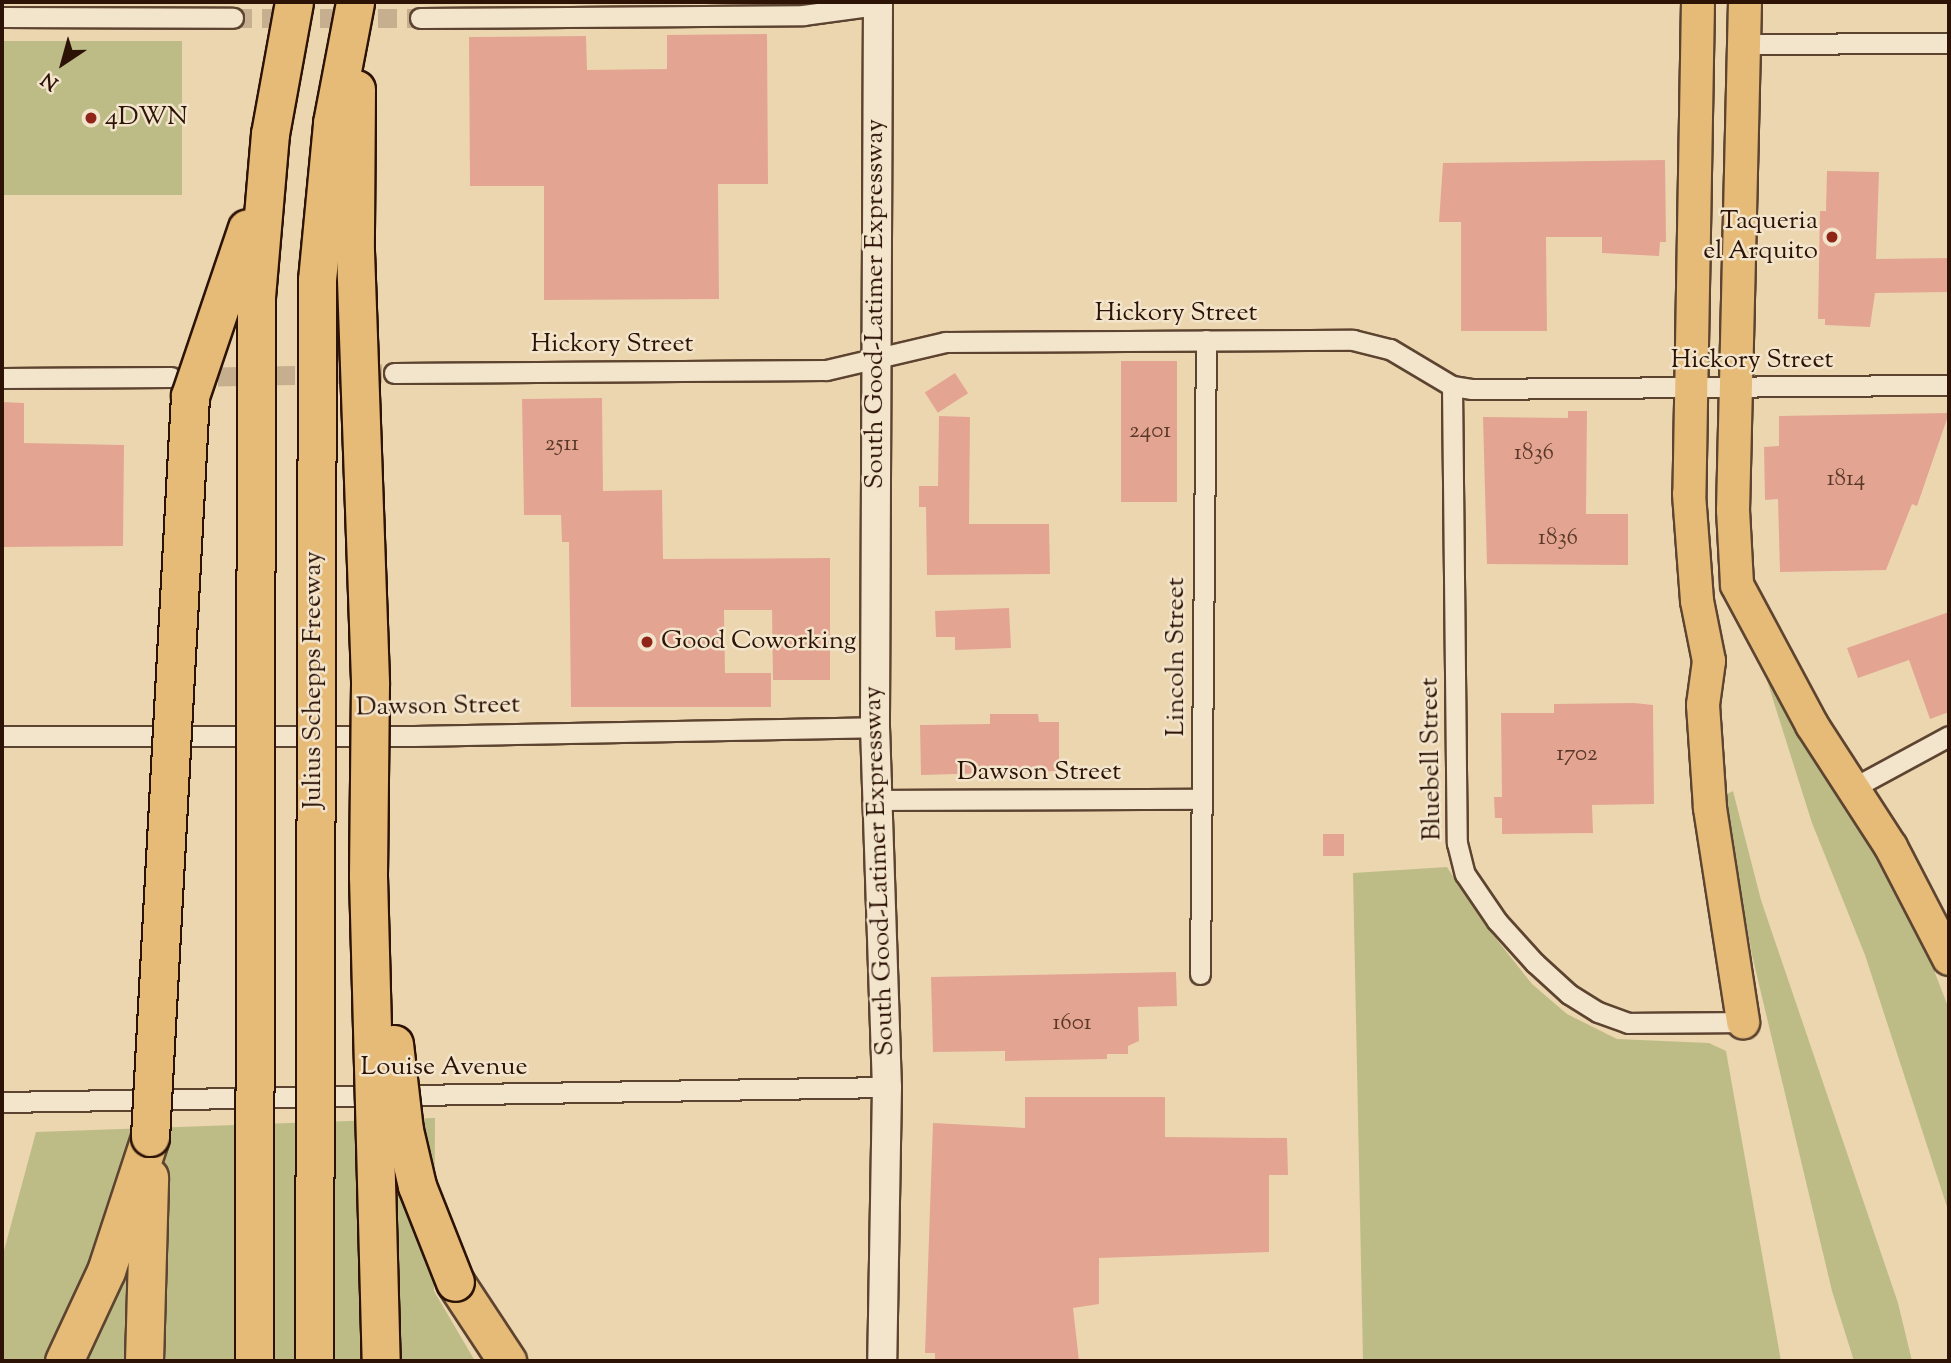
<!DOCTYPE html>
<style>
body{margin:0}
#map{position:relative;width:1951px;height:1363px;overflow:hidden;background:#ecd6b0;font-family:"Sorts Mill Goudy",serif}
div>[style]{position:absolute}
[style*='--x']{left:calc(var(--x)*1px);top:calc(var(--y)*1px);width:calc(var(--w)*1px);rotate:calc(var(--a)*1deg)}
.green>*{inset:0;background:#bdbc87;transform-origin:0 0}
.building>*{inset:0;background:#e3a591;transform-origin:0 0}
.minor-tunnel>*{height:19px;margin-top:-9.5px;transform-origin:0;background:repeating-linear-gradient(90deg,#c6af8e 0 19px,transparent 0 29px)}
.roads{filter:drop-shadow(2px 0 #5d4430) drop-shadow(-2px 0 #5d4430) drop-shadow(0 2px #5d4430) drop-shadow(0 -2px #5d4430)}
.minor>*{height:19px;margin:-9.5px;padding:0 9.5px;transform-origin:9.5px;border-radius:9.5px;background:#f3e4cc}
.secondary>*{height:28px;margin:-14px;padding:0 14px;transform-origin:14px;border-radius:14px;background:#f3e4cc}
.primary>*{height:32px;margin:-16px;padding:0 16px;transform-origin:16px;border-radius:16px;background:#e6bb78}
.motorway>*{height:37px;margin:-18.5px;padding:0 18.5px;transform-origin:18.5px;border-radius:18.5px;background:#e6bb78}
.bridges{filter:drop-shadow(2px 0 #2d1306) drop-shadow(-2px 0 #2d1306) drop-shadow(0 2px #2d1306) drop-shadow(0 -2px #2d1306)}
.motorway-bridge>*{height:37px;margin:-18.5px;padding:0 18.5px;transform-origin:18.5px;border-radius:18.5px;background:#e6bb78}
.dots>*{width:19px;height:19px;translate:-50% -50%;box-sizing:border-box;border:4px solid #f3e4cc;border-radius:50%}
span{translate:-50% -50%;white-space:nowrap;text-align:center;line-height:1.15;-webkit-text-stroke:5px #f3e4cc;paint-order:stroke}
.number-label{font-size:23px;color:#5a3829}
.number-label span{-webkit-text-stroke-width:0}
.poi-label{font-size:26px;color:#2d1306}
.left{translate:0 -50%;text-align:left}
.right{translate:-100% -50%;text-align:right}
.street-label{font-size:26px;color:#2d1306}
.frame{position:absolute;inset:0;border:4px solid #2d1306;pointer-events:none}
.north{position:absolute;left:28px;top:28px;width:70px;height:70px;-webkit-text-stroke:5px #f3e4cc;paint-order:stroke;rotate:216deg;font-size:19px;font-weight:700;line-height:28px;text-align:center;color:#2d1306}
.north::after{content:'';display:block;margin:auto;width:24px;height:32px;background:#2d1306;clip-path:polygon(50% 0,100% 100%,50% 72%,0 100%)}
</style>
<div id="map">
<div class="green">
<i style="left:2px;top:41px;width:180px;height:154px"></i>
<i style="clip-path:polygon(1769px 667px,1805px 743px,1885px 872px,1928px 955px,1949px 1009px,1949px 1213px,1865px 955px,1812px 823px,1764px 671px)"></i>
<i style="clip-path:polygon(1733px 791px,1761px 900px,1898px 1303px,1912px 1361px,1854px 1361px,1832px 1291px,1752px 955px,1723px 796px)"></i>
<i style="clip-path:polygon(1447px 867px,1483px 922px,1532px 984px,1567px 1014px,1617px 1039px,1709px 1043px,1726px 1051px,1781px 1361px,1363px 1361px,1353px 873px)"></i>
<i style="clip-path:polygon(435px 1118px,434px 1291px,475px 1361px,2px 1361px,2px 1258px,36px 1132px)"></i>
</div>
<div class="building">
<i style="clip-path:polygon(767px 34px,768px 184px,718px 184px,719px 299px,544px 300px,544px 186px,470px 186px,469px 37px,586px 36px,587px 70px,667px 69px,667px 35px)"></i>
<i style="clip-path:polygon(1665px 160px,1666px 242px,1660px 242px,1659px 256px,1602px 253px,1602px 237px,1546px 237px,1547px 331px,1461px 331px,1461px 222px,1439px 222px,1443px 163px)"></i>
<i style="clip-path:polygon(1827px 171px,1879px 172px,1876px 259px,1949px 258px,1949px 292px,1875px 293px,1870px 327px,1825px 325px,1825px 319px,1818px 319px,1820px 211px,1826px 211px)"></i>
<i style="left:1121px;top:361px;width:56px;height:141px"></i>
<i style="left:955px;top:373px;width:24px;height:36px;rotate:57deg"></i>
<i style="clip-path:polygon(602px 398px,603px 491px,662px 490px,663px 559px,830px 558px,830px 680px,773px 680px,772px 610px,724px 610px,725px 673px,771px 673px,771px 707px,571px 707px,569px 542px,562px 542px,561px 515px,524px 515px,522px 399px)"></i>
<i style="clip-path:polygon(2px 402px,24px 403px,24px 443px,124px 445px,123px 546px,2px 547px)"></i>
<i style="clip-path:polygon(1568px 411px,1587px 411px,1586px 514px,1628px 514px,1628px 565px,1487px 564px,1483px 417px,1568px 418px)"></i>
<i style="clip-path:polygon(1949px 413px,1917px 506px,1912px 504px,1886px 570px,1780px 572px,1778px 499px,1765px 500px,1764px 447px,1779px 446px,1779px 416px)"></i>
<i style="clip-path:polygon(939px 416px,970px 417px,969px 524px,1049px 524px,1050px 574px,927px 575px,926px 507px,919px 507px,919px 486px,938px 486px)"></i>
<i style="clip-path:polygon(1009px 608px,1011px 648px,955px 650px,955px 637px,936px 637px,935px 611px)"></i>
<i style="clip-path:polygon(1949px 612px,1949px 712px,1930px 719px,1909px 660px,1858px 678px,1847px 648px)"></i>
<i style="clip-path:polygon(1634px 703px,1653px 705px,1654px 804px,1592px 805px,1593px 833px,1502px 834px,1502px 818px,1495px 818px,1494px 797px,1502px 797px,1501px 713px,1554px 713px,1554px 704px)"></i>
<i style="clip-path:polygon(990px 714px,1038px 714px,1039px 722px,1059px 722px,1059px 771px,921px 775px,920px 725px,990px 724px)"></i>
<i style="left:1323px;top:834px;width:21px;height:22px"></i>
<i style="clip-path:polygon(1176px 972px,1177px 1006px,1138px 1007px,1139px 1041px,1128px 1046px,1128px 1054px,1107px 1054px,1107px 1059px,1005px 1061px,1005px 1051px,933px 1052px,931px 977px)"></i>
<i style="clip-path:polygon(1025px 1097px,1165px 1097px,1165px 1137px,1287px 1138px,1288px 1175px,1269px 1175px,1269px 1252px,1099px 1258px,1099px 1304px,1073px 1308px,1079px 1361px,935px 1361px,935px 1353px,925px 1353px,933px 1123px,1025px 1128px)"></i>
</div>
<div class="minor-tunnel">
<i style="--x:233;--y:18;--w:187;--a:0"></i>
<i style="--x:189;--y:377;--w:205;--a:-1.1"></i>
</div>
<div class="roads">
<div class="minor">
<i style="--x:2;--y:17;--w:231;--a:0.2"></i>
<i style="--x:420;--y:18;--w:383;--a:-0.4"></i>
<i style="--x:803;--y:15;--w:76;--a:-7.6"></i>
<i style="--x:1743;--y:44;--w:206;--a:-0.3"></i>
<i style="--x:394;--y:373;--w:432;--a:-0.4"></i>
<i style="--x:826;--y:370;--w:122;--a:-13.2"></i>
<i style="--x:945;--y:342;--w:408;--a:-0.3"></i>
<i style="--x:1353;--y:340;--w:38;--a:14"></i>
<i style="--x:1390;--y:349;--w:72;--a:30.8"></i>
<i style="--x:1452;--y:386;--w:19;--a:9"></i>
<i style="--x:1471;--y:389;--w:478;--a:-0.5"></i>
<i style="--x:2;--y:378;--w:169;--a:-0.3"></i>
<i style="--x:1452;--y:386;--w:457;--a:89.4"></i>
<i style="--x:1457;--y:843;--w:32;--a:76"></i>
<i style="--x:1465;--y:874;--w:57;--a:55.8"></i>
<i style="--x:1497;--y:921;--w:57;--a:47.9"></i>
<i style="--x:1535;--y:963;--w:46;--a:42.4"></i>
<i style="--x:1569;--y:994;--w:34;--a:32"></i>
<i style="--x:1598;--y:1012;--w:32;--a:20"></i>
<i style="--x:1628;--y:1023;--w:115;--a:-0.5"></i>
<i style="--x:2;--y:736;--w:412;--a:0"></i>
<i style="--x:414;--y:736;--w:461;--a:-1.1"></i>
<i style="--x:1851;--y:789;--w:111;--a:-28.4"></i>
<i style="--x:877;--y:800;--w:325;--a:-0.2"></i>
<i style="--x:1200;--y:974;--w:634;--a:-89.46"></i>
<i style="--x:2;--y:1102;--w:885;--a:-0.97"></i>
</div>
<div class="secondary">
<i style="--x:878;--y:2;--w:725;--a:90.24"></i>
<i style="--x:875;--y:727;--w:360;--a:88.1"></i>
<i style="--x:887;--y:1087;--w:274;--a:91"></i>
</div>
<div class="primary">
<i style="--x:1698;--y:2;--w:492;--a:91"></i>
<i style="--x:1689;--y:494;--w:107;--a:85.7"></i>
<i style="--x:1697;--y:601;--w:61;--a:78.7"></i>
<i style="--x:1709;--y:661;--w:44;--a:97.8"></i>
<i style="--x:1703;--y:705;--w:103;--a:86.1"></i>
<i style="--x:1710;--y:808;--w:217;--a:81.2"></i>
<i style="--x:1745;--y:2;--w:508;--a:91.35"></i>
<i style="--x:1733;--y:510;--w:75;--a:86.9"></i>
<i style="--x:1737;--y:585;--w:159;--a:61.8"></i>
<i style="--x:1812;--y:725;--w:145;--a:57.1"></i>
<i style="--x:1891;--y:847;--w:126;--a:62.6"></i>
</div>
<div class="motorway">
<i style="--x:455;--y:1282;--w:95;--a:56.6"></i>
<i style="--x:64;--y:1361;--w:99;--a:-65"></i>
<i style="--x:106;--y:1271;--w:141;--a:-71.8"></i>
<i style="--x:144;--y:1361;--w:184;--a:-88.4"></i>
</div>
</div>
<div class="bridges">
<div class="motorway-bridge">
<i style="--x:356;--y:89;--w:162;--a:90.4"></i>
<i style="--x:355;--y:251;--w:433;--a:88"></i>
<i style="--x:370;--y:684;--w:192;--a:90.6"></i>
<i style="--x:368;--y:876;--w:485;--a:88.5"></i>
<i style="--x:394;--y:1044;--w:87;--a:83.4"></i>
<i style="--x:404;--y:1130;--w:57;--a:76.9"></i>
<i style="--x:417;--y:1186;--w:103;--a:68.4"></i>
<i style="--x:150;--y:1137;--w:742;--a:-86.91"></i>
<i style="--x:190;--y:396;--w:177;--a:-71.3"></i>
<i style="--x:254;--y:1361;--w:1064;--a:-89.89"></i>
<i style="--x:256;--y:297;--w:164;--a:-85.1"></i>
<i style="--x:270;--y:134;--w:134;--a:-79.7"></i>
<i style="--x:314;--y:1361;--w:1081;--a:-89.84"></i>
<i style="--x:317;--y:280;--w:158;--a:-84.5"></i>
<i style="--x:332;--y:123;--w:123;--a:-79.2"></i>
</div>
</div>
<div class="dots">
<i style="left:91px;top:118px;background:#8f2418"></i>
<i style="left:1832px;top:237px;background:#8f2418"></i>
<i style="left:647px;top:642px;background:#8f2418"></i>
</div>
<div class="number-label">
<span style="left:1150px;top:432px">2401</span>
<span style="left:562px;top:445px">2511</span>
<span style="left:1534px;top:454px">1836</span>
<span style="left:1846px;top:480px">1814</span>
<span style="left:1558px;top:539px">1836</span>
<span style="left:1577px;top:755px">1702</span>
<span style="left:1072px;top:1024px">1601</span>
</div>
<div class="poi-label">
<span class="left" style="left:105px;top:118px">4DWN</span>
<span class="right" style="left:1818px;top:237px">Taqueria<br>el Arquito</span>
<span class="left" style="left:661px;top:642px">Good Coworking</span>
</div>
<div class="street-label">
<span style="left:876px;top:304px;rotate:-90deg">South Good-Latimer Expressway</span>
<span style="left:1176px;top:314px">Hickory Street</span>
<span style="left:612px;top:345px">Hickory Street</span>
<span style="left:1752px;top:361px">Hickory Street</span>
<span style="left:1177px;top:657px;rotate:-90deg">Lincoln Street</span>
<span style="left:314px;top:680px;rotate:-90deg">Julius Schepps Freeway</span>
<span style="left:438px;top:707px;rotate:-1deg">Dawson Street</span>
<span style="left:1432px;top:759px;rotate:-91deg">Bluebell Street</span>
<span style="left:1039px;top:773px">Dawson Street</span>
<span style="left:880px;top:871px;rotate:-92deg">South Good-Latimer Expressway</span>
<span style="left:444px;top:1068px">Louise Avenue</span>
</div>
<div class="frame"></div>
<div class="north">N</div>
</div>
